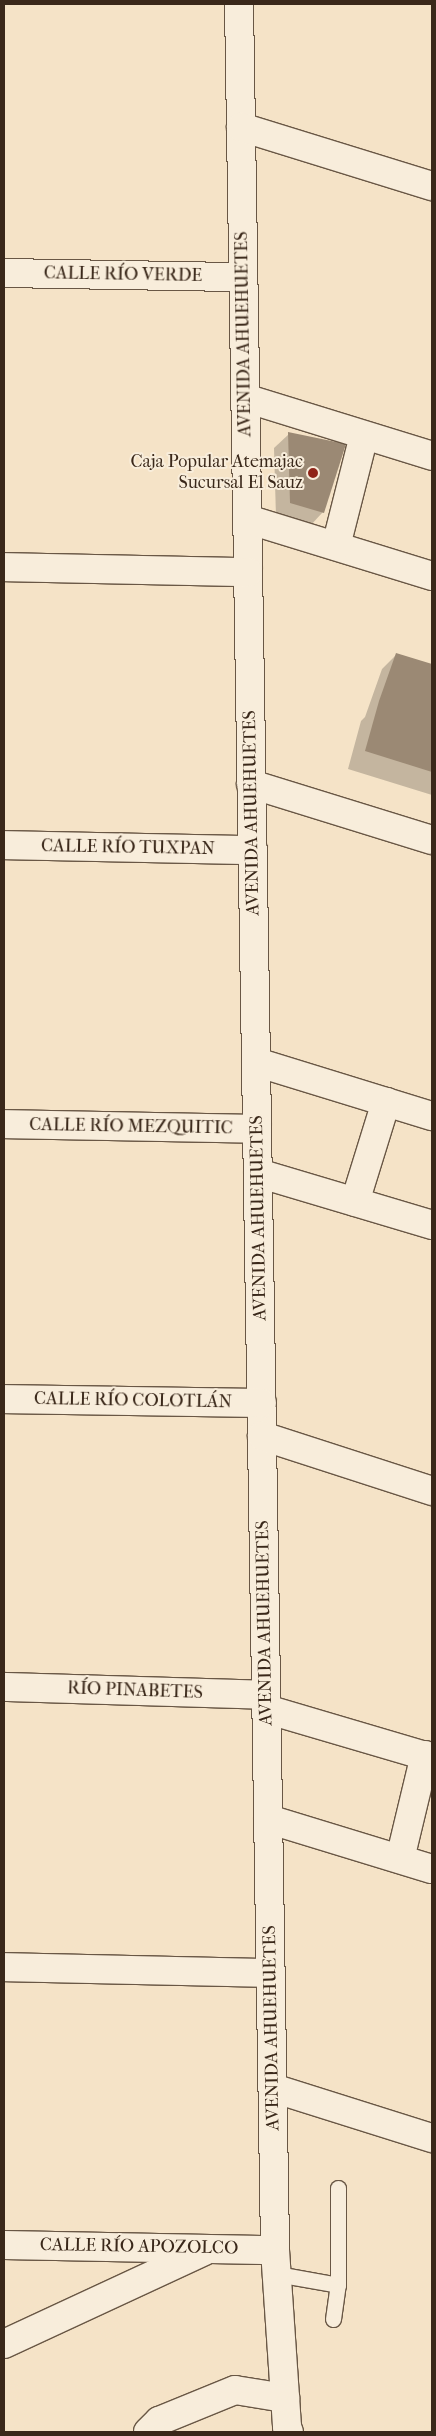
<!DOCTYPE html>
<meta charset="utf-8">
<style>
body{margin:0}
#map{position:relative;width:436px;height:2436px;overflow:hidden;background:#f5e3c7;font-family:"IM FELL French Canon",serif}
div>[style]{position:absolute}
[style*='--x']{left:calc(var(--x)*1px);top:calc(var(--y)*1px);width:calc(var(--w)*1px);rotate:calc(var(--a)*1deg)}
.shadow>*{inset:0;background:#0003}
.building>*{inset:0;background:#9b8974}
.roads{filter:drop-shadow(1px 0 #695745) drop-shadow(-1px 0 #695745) drop-shadow(0 1px #695745) drop-shadow(0 -1px #695745)}
.service>*{height:15px;margin:-7.5px;padding:0 7.5px;transform-origin:7.5px;border-radius:7.5px;background:#f8eddb}
.minor>*{height:28px;margin:-14px;padding:0 14px;transform-origin:14px;border-radius:14px;background:#f8eddb}
.dots>*{width:14px;height:14px;translate:-50% -50%;box-sizing:border-box;border:2px solid #f8eddb;border-radius:50%}
span{translate:-50% -50%;white-space:nowrap;text-align:center;line-height:1.15;-webkit-text-stroke:4px #f8eddb;paint-order:stroke}
.street-label{font-size:18px;color:#3a281a}
.poi-label{font-size:18px;color:#3a281a}
.right{translate:-100% -50%;text-align:right}
.frame{position:absolute;inset:0;border:5px solid #3a281a;pointer-events:none}
</style>
<div id="map">
<div class="shadow">
<i style="clip-path:polygon(289px 434px,323px 512px,309px 527px,276px 517px,274px 448px)"></i>
<i style="clip-path:polygon(397px 654px,432px 665px,432px 795px,348px 769px,361px 721px,365px 717px,382px 669px)"></i>
</div>
<div class="building">
<i style="clip-path:polygon(288px 432px,346px 444px,324px 513px,290px 503px)"></i>
<i style="clip-path:polygon(396px 653px,432px 664px,432px 772px,365px 751px,379px 701px)"></i>
</div>
<div class="roads">
<div class="service">
<i style="--x:277;--y:2274;--w:62;--a:10.2"></i>
<i style="--x:338;--y:2285;--w:97;--a:-90"></i>
<i style="--x:333;--y:2319;--w:34;--a:-82"></i>
</div>
<div class="minor">
<i style="--x:239;--y:4;--w:2246;--a:89.08"></i>
<i style="--x:275;--y:2250;--w:177;--a:86.1"></i>
<i style="--x:287;--y:2427;--w:5;--a:68"></i>
<i style="--x:241;--y:127;--w:200;--a:17.2"></i>
<i style="--x:4;--y:273;--w:239;--a:1"></i>
<i style="--x:245;--y:398;--w:196;--a:17.2"></i>
<i style="--x:247;--y:519;--w:194;--a:17.1"></i>
<i style="--x:336;--y:546;--w:114;--a:-75.8"></i>
<i style="--x:4;--y:567;--w:244;--a:1.2"></i>
<i style="--x:251;--y:784;--w:189;--a:17.2"></i>
<i style="--x:4;--y:845;--w:249;--a:1.2"></i>
<i style="--x:256;--y:1062;--w:184;--a:17.1"></i>
<i style="--x:4;--y:1124;--w:253;--a:1.1"></i>
<i style="--x:258;--y:1173;--w:182;--a:16.6"></i>
<i style="--x:355;--y:1202;--w:105;--a:-72.8"></i>
<i style="--x:4;--y:1399;--w:258;--a:0.9"></i>
<i style="--x:262;--y:1436;--w:179;--a:17.9"></i>
<i style="--x:4;--y:1687;--w:262;--a:1.7"></i>
<i style="--x:266;--y:1709;--w:173;--a:16.4"></i>
<i style="--x:268;--y:1819;--w:171;--a:17"></i>
<i style="--x:400;--y:1859;--w:107;--a:-76.5"></i>
<i style="--x:4;--y:1967;--w:267;--a:1.3"></i>
<i style="--x:273;--y:2088;--w:167;--a:17.5"></i>
<i style="--x:4;--y:2245;--w:271;--a:1.1"></i>
<i style="--x:4;--y:2344;--w:221;--a:-24.9"></i>
<i style="--x:148;--y:2432;--w:16;--a:-45"></i>
<i style="--x:159;--y:2421;--w:82;--a:-22.2"></i>
<i style="--x:235;--y:2390;--w:51;--a:9.1"></i>
</div>
</div>
<div class="dots">
<i style="left:313px;top:473px;background:#8f2418"></i>
</div>
<div class="street-label">
<span style="left:123px;top:275px;rotate:1deg">CALLE RÍO VERDE</span>
<span style="left:244px;top:334px;rotate:-91deg">AVENIDA AHUEHUETES</span>
<span style="left:252px;top:813px;rotate:-91deg">AVENIDA AHUEHUETES</span>
<span style="left:128px;top:848px;rotate:1deg">CALLE RÍO TUXPAN</span>
<span style="left:131px;top:1127px;rotate:1deg">CALLE RÍO MEZQUITIC</span>
<span style="left:259px;top:1218px;rotate:-91deg">AVENIDA AHUEHUETES</span>
<span style="left:133px;top:1401px;rotate:1deg">CALLE RÍO COLOTLÁN</span>
<span style="left:265px;top:1623px;rotate:-91deg">AVENIDA AHUEHUETES</span>
<span style="left:135px;top:1691px;rotate:2deg">RÍO PINABETES</span>
<span style="left:272px;top:2028px;rotate:-91deg">AVENIDA AHUEHUETES</span>
<span style="left:139px;top:2247px;rotate:1deg">CALLE RÍO APOZOLCO</span>
</div>
<div class="poi-label">
<span class="right" style="left:303px;top:473px">Caja Popular Atemajac<br>Sucursal El Sauz</span>
</div>
<div class="frame"></div>
</div>
